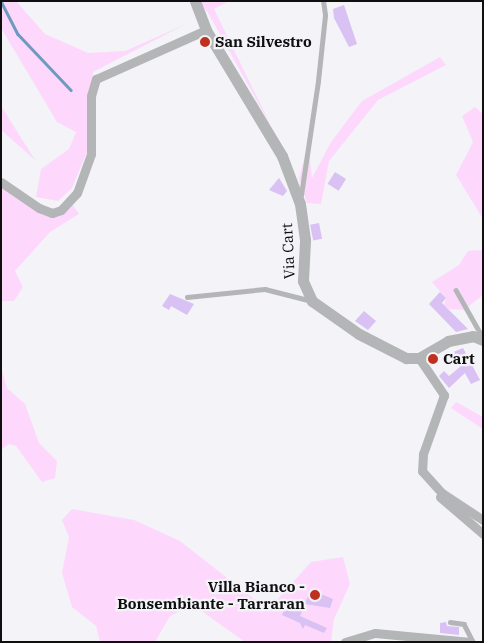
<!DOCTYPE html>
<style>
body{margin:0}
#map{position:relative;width:484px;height:643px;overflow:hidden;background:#f3f3f8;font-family:"IBM Plex Serif",serif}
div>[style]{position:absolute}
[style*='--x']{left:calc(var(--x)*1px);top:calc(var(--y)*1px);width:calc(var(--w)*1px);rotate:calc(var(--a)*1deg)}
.green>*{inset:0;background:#fed8fc}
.stream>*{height:2.5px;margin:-1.25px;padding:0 1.25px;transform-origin:1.25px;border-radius:1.25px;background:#6d9abe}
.building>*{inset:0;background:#d9c1f3;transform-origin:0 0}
.service>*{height:4.5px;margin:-2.25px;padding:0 2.25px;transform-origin:2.25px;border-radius:2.25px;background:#b4b5b7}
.minor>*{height:9px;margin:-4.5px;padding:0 4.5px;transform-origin:4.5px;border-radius:4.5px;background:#b4b5b7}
.tertiary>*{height:11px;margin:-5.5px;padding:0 5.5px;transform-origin:5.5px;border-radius:5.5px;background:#b4b5b7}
.dots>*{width:14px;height:14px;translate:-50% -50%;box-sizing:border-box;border:2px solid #f3f3f8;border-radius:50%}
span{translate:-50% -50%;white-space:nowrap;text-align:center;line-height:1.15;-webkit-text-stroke:4.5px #f3f3f8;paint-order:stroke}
.poi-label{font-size:15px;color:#0f0f10;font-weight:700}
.left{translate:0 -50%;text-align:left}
.right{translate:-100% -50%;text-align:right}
.street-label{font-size:15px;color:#0f0f10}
.frame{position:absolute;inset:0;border:2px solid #0f0f10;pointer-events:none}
</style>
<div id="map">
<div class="green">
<i style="clip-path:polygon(1px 1px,16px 1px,45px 34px,88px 53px,125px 51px,186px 24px,93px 72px,87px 152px,72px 188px,58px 201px,36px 197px,41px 169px,69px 149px,76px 132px,57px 122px,1px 28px)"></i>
<i style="clip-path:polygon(193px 1px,229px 1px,214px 9px,271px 126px,207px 11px)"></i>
<i style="clip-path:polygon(440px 57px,446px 65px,378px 100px,329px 161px,321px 204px,307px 203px,299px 179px,308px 143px,312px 178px,331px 142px,362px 101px)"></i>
<i style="clip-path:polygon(1px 106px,35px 160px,1px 130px)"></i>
<i style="clip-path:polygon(475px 107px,483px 114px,483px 219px,456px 175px,473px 142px,462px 116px)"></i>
<i style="clip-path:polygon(1px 186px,51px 216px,73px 205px,79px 214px,50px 232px,15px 271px,23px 287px,14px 301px,1px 301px)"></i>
<i style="clip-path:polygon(483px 250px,483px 295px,464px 310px,449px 309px,444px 305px,446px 298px,432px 282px,459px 265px,468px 251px)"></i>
<i style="clip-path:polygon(1px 367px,7px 388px,25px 404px,39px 443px,57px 461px,55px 478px,42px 482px,16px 446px,9px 444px,1px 450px)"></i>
<i style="clip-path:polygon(456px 402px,483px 417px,483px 429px,451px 408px)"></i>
<i style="clip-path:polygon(72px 509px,134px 520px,180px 541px,254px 599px,265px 603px,276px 601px,311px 562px,343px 557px,350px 584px,334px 619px,331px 642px,245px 642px,193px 605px,170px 616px,155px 642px,100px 642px,96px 626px,72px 607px,62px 573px,69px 537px,62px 520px)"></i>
</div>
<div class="stream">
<i style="--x:1;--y:1;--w:37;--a:63"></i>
<i style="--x:18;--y:34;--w:77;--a:46.6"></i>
</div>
<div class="building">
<i style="clip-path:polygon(344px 5px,357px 44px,349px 47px,334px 18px,333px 9px)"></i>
<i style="left:335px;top:172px;width:13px;height:14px;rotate:32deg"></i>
<i style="clip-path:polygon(279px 178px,287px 191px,283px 196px,269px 190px)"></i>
<i style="left:319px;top:223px;width:16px;height:9px;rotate:79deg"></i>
<i style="clip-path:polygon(440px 292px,446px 298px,442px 303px,468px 329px,456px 332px,429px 304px)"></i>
<i style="clip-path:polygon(170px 294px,194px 304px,187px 315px,171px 306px,169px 310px,162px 306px)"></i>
<i style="clip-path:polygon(364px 311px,376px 321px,368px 330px,355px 321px)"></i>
<i style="clip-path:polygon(463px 348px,480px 380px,471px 384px,465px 373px,449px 388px,439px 376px,444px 371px,449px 376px,460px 367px,451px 353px)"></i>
<i style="clip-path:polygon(311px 590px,333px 599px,330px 608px,305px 604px,300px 616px,327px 628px,324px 633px,305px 625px,303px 629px,300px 623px,282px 615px,286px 605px,294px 609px,298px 598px,306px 601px)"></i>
<i style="clip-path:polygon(446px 622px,447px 626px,459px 627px,459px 635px,440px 633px,440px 623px)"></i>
</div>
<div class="service">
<i style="--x:301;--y:195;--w:115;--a:-81.5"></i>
<i style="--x:318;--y:81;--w:66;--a:-83.9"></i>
<i style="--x:325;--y:15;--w:14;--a:-98"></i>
<i style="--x:456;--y:290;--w:53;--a:60.5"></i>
<i style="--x:187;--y:297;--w:78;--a:-5.9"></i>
<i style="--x:265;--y:289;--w:44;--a:14.3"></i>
<i style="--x:450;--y:622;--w:14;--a:8"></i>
<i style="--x:464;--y:624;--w:20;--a:63"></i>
</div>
<div class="minor">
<i style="--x:1;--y:182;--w:46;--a:34.4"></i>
<i style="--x:39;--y:208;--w:14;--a:21"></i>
<i style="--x:52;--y:213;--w:9;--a:-18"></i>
<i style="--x:61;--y:210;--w:23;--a:-47"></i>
<i style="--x:77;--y:193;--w:41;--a:-70.3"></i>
<i style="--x:91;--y:154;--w:58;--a:-90"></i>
<i style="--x:91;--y:96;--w:18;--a:-74"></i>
<i style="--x:96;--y:79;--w:120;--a:-24"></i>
<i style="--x:419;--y:358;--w:45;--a:56"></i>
<i style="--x:444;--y:395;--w:63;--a:109.6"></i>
<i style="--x:423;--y:454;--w:17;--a:93"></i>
<i style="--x:422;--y:471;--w:30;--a:48"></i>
<i style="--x:442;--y:493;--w:49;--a:33.4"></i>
<i style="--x:440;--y:497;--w:57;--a:40.7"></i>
<i style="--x:345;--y:642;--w:31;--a:-17"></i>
<i style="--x:375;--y:633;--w:96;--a:5.4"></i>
</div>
<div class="tertiary">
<i style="--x:195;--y:1;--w:31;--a:69"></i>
<i style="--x:206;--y:30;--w:147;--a:58.9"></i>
<i style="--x:282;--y:156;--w:51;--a:69.4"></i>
<i style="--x:300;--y:204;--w:37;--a:82"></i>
<i style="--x:305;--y:241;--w:40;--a:92.9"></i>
<i style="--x:303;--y:281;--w:22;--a:66"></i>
<i style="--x:312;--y:301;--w:57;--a:35.1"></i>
<i style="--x:359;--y:334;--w:53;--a:27.1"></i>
<i style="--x:406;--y:358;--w:13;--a:0"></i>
<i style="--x:419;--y:358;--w:34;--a:-30"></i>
<i style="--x:448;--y:341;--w:25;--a:-11"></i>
<i style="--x:473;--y:336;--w:11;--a:22"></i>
</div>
<div class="dots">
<i style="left:205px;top:42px;background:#be311e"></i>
<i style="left:433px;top:359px;background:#be311e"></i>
<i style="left:315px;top:595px;background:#be311e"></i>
</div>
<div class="poi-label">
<span class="left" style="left:215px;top:42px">San Silvestro</span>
<span class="left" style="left:443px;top:359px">Cart</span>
<span class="right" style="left:305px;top:595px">Villa Bianco -<br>Bonsembiante - Tarraran</span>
</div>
<div class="street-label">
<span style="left:288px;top:251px;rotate:-93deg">Via Cart</span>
</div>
<div class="frame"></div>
</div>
